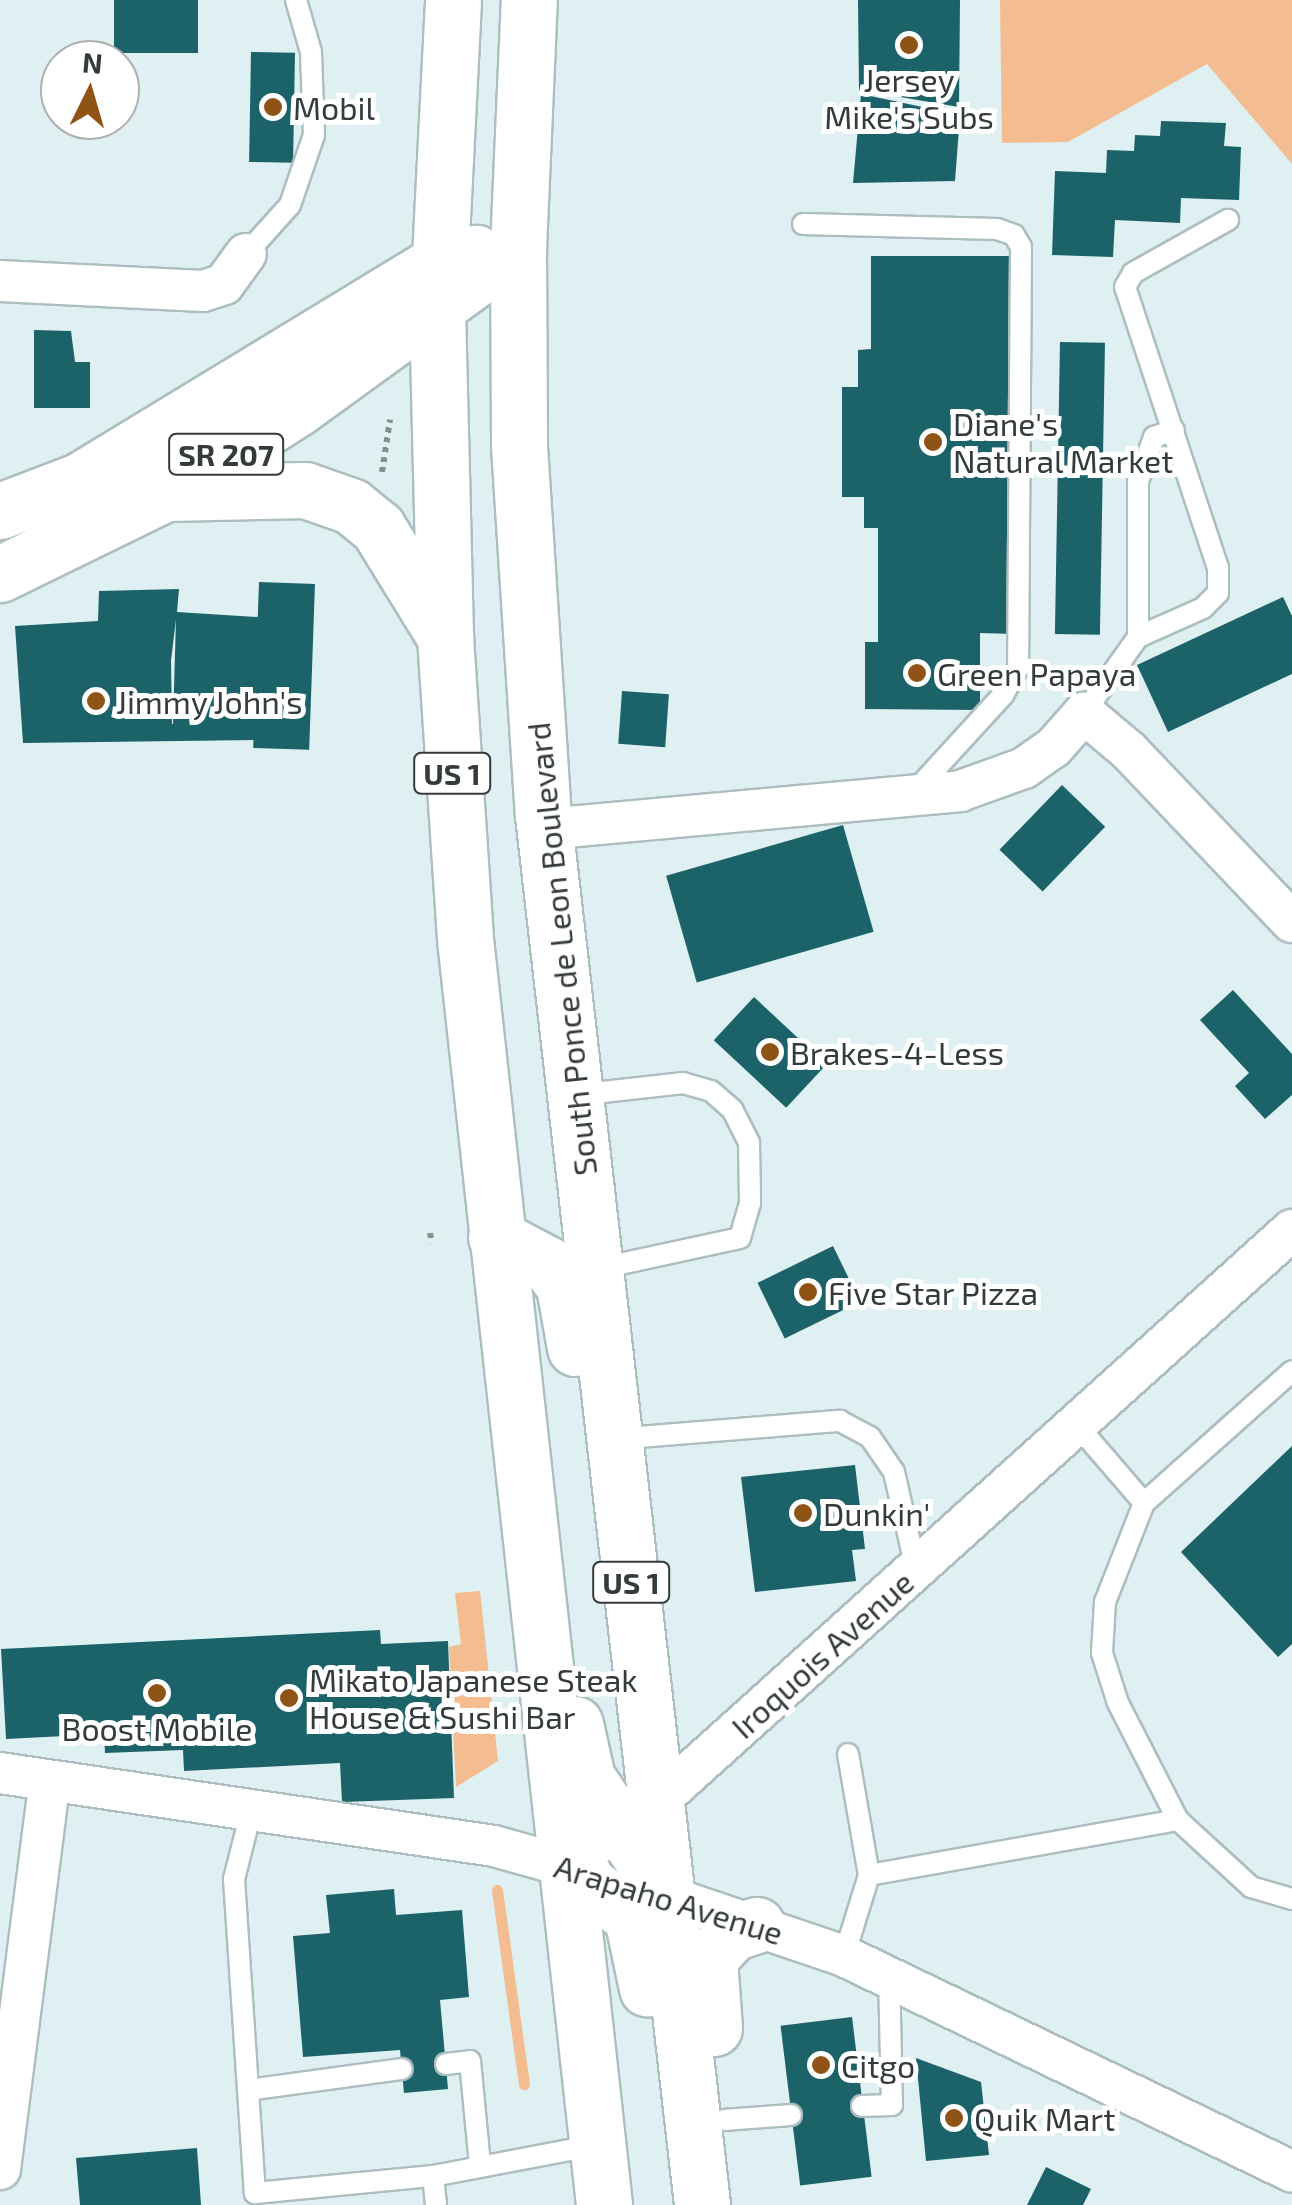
<!DOCTYPE html>
<style>
body{margin:0}
#map{position:relative;width:1292px;height:2205px;overflow:hidden;background:#def0f2;font-family:"Exo 2",sans-serif}
div>[style]{position:absolute}
[style*='--x']{left:calc(var(--x)*1px);top:calc(var(--y)*1px);width:calc(var(--w)*1px);rotate:calc(var(--a)*1deg)}
.water>*{inset:0;background:#f3bc91}
.stream>*{height:11px;margin:-5.5px;padding:0 5.5px;transform-origin:5.5px;border-radius:5.5px;background:#f3bc91}
.building>*{inset:0;background:#1b6269;transform-origin:0 0}
.path>*{height:6px;margin-top:-3px;transform-origin:0;background:repeating-linear-gradient(90deg,#838f91 0 5px,transparent 0 10px)}
.roads{filter:drop-shadow(2px 0 #acbebf) drop-shadow(-2px 0 #acbebf) drop-shadow(0 2px #acbebf) drop-shadow(0 -2px #acbebf)}
.lane>*{height:20px;margin:-10px;padding:0 10px;transform-origin:10px;border-radius:10px;background:#fff}
.street>*{height:40px;margin:-20px;padding:0 20px;transform-origin:20px;border-radius:20px;background:#fff}
.primary>*{height:55px;margin:-27.5px;padding:0 27.5px;transform-origin:27.5px;border-radius:27.5px;background:#fff}
.highway>*{height:55px;margin:-27.5px;padding:0 27.5px;transform-origin:27.5px;border-radius:27.5px;background:#fff}
.dots>*{width:28px;height:28px;translate:-50% -50%;box-sizing:border-box;border:5px solid #fff;border-radius:50%}
span{translate:-50% -50%;white-space:nowrap;text-align:center;line-height:1.15;-webkit-text-stroke:10px #fff;paint-order:stroke}
.shield-label span{padding:2px 8px;background:#fff;border:2px solid;border-radius:8px;-webkit-text-stroke-width:0}
.shield-label{font-size:30px;color:#343b3c;font-weight:700}
.poi-label{font-size:32px;color:#343b3c}
.left{translate:0 -50%;text-align:left}
.street-label{font-size:32px;color:#343b3c}
.north{position:absolute;left:40px;top:40px;width:100px;height:100px;box-sizing:border-box;background:#fff;border:2px solid #aeb1b1;border-radius:50%;rotate:5deg;font-size:28px;font-weight:700;line-height:40px;text-align:center;color:#343b3c}
.north::after{content:'';display:block;margin:auto;width:35px;height:45px;background:#905316;clip-path:polygon(50% 0,100% 100%,50% 72%,0 100%)}
</style>
<div id="map">
<div class="water">
<i style="clip-path:polygon(1000px 0,1292px 0,1292px 164px,1207px 64px,1068px 142px,1002px 143px)"></i>
<i style="clip-path:polygon(480px 1591px,498px 1761px,456px 1787px,449px 1647px,461px 1644px,455px 1593px)"></i>
</div>
<div class="stream">
<i style="--x:497;--y:1890;--w:196;--a:82.1"></i>
</div>
<div class="building">
<i style="left:114px;top:0;width:84px;height:53px"></i>
<i style="clip-path:polygon(858px 0,960px 0,959px 107px,859px 90px)"></i>
<i style="left:251px;top:52px;width:44px;height:110px;rotate:1deg"></i>
<i style="clip-path:polygon(861px 94px,960px 115px,955px 181px,853px 183px)"></i>
<i style="clip-path:polygon(1161px 121px,1226px 123px,1224px 146px,1241px 147px,1239px 200px,1181px 198px,1180px 223px,1115px 220px,1113px 257px,1052px 255px,1055px 171px,1106px 173px,1107px 150px,1134px 151px,1135px 135px,1160px 136px)"></i>
<i style="clip-path:polygon(871px 256px,1013px 256px,1014px 634px,980px 633px,980px 710px,865px 709px,865px 642px,878px 642px,878px 528px,864px 528px,864px 497px,842px 497px,842px 387px,858px 387px,858px 350px,871px 349px)"></i>
<i style="clip-path:polygon(34px 330px,71px 331px,75px 362px,90px 362px,90px 408px,34px 408px)"></i>
<i style="left:1060px;top:342px;width:45px;height:292px;rotate:1deg"></i>
<i style="left:259px;top:582px;width:56px;height:166px;rotate:2deg"></i>
<i style="clip-path:polygon(evenodd,179px 589px,177px 612px,258px 617px,260px 740px,23px 743px,15px 626px,98px 621px,99px 591px,179px 589px,176px 619px,173px 724px,172px 724px,171px 661px,176px 619px)"></i>
<i style="clip-path:polygon(1283px 597px,1292px 616px,1292px 674px,1168px 732px,1137px 665px)"></i>
<i style="left:622px;top:691px;width:47px;height:53px;rotate:4deg"></i>
<i style="left:1062px;top:785px;width:60px;height:90px;rotate:44deg"></i>
<i style="left:843px;top:825px;width:111px;height:184px;rotate:74deg"></i>
<i style="clip-path:polygon(1233px 990px,1292px 1054px,1292px 1095px,1265px 1119px,1235px 1086px,1249px 1073px,1200px 1020px)"></i>
<i style="left:754px;top:997px;width:99px;height:59px;rotate:43deg"></i>
<i style="left:833px;top:1246px;width:62px;height:84px;rotate:64deg"></i>
<i style="clip-path:polygon(1292px 1446px,1292px 1644px,1278px 1657px,1181px 1552px)"></i>
<i style="clip-path:polygon(855px 1465px,865px 1549px,852px 1550px,856px 1581px,755px 1592px,741px 1477px)"></i>
<i style="clip-path:polygon(380px 1630px,381px 1644px,448px 1641px,454px 1798px,342px 1802px,340px 1763px,184px 1771px,183px 1750px,105px 1753px,104px 1734px,6px 1739px,1px 1649px)"></i>
<i style="clip-path:polygon(394px 1889px,396px 1915px,462px 1910px,469px 1997px,440px 2000px,448px 2089px,404px 2093px,400px 2050px,303px 2057px,293px 1936px,330px 1933px,326px 1895px)"></i>
<i style="left:852px;top:2017px;width:161px;height:72px;rotate:83deg"></i>
<i style="clip-path:polygon(916px 2058px,981px 2082px,989px 2155px,926px 2161px)"></i>
<i style="clip-path:polygon(197px 2148px,201px 2205px,80px 2205px,76px 2158px)"></i>
<i style="clip-path:polygon(1046px 2167px,1091px 2189px,1083px 2205px,1027px 2205px)"></i>
</div>
<div class="path">
<i style="--x:382;--y:472;--w:53;--a:-81.3"></i>
<i style="--x:430;--y:1233;--w:10;--a:79"></i>
</div>
<div class="roads">
<div class="lane">
<i style="--x:803;--y:224;--w:194;--a:1.5"></i>
<i style="--x:997;--y:229;--w:18;--a:19"></i>
<i style="--x:1014;--y:235;--w:14;--a:60"></i>
<i style="--x:1021;--y:247;--w:421;--a:90.4"></i>
<i style="--x:1018;--y:668;--w:31;--a:119"></i>
<i style="--x:1003;--y:695;--w:130;--a:132.5"></i>
<i style="--x:246;--y:254;--w:66;--a:-48.1"></i>
<i style="--x:290;--y:205;--w:74;--a:-71.1"></i>
<i style="--x:314;--y:135;--w:83;--a:-92.1"></i>
<i style="--x:311;--y:52;--w:54;--a:-106.1"></i>
<i style="--x:1138;--y:637;--w:156;--a:-90"></i>
<i style="--x:1138;--y:481;--w:47;--a:-70"></i>
<i style="--x:1154;--y:437;--w:21;--a:-19"></i>
<i style="--x:1084;--y:713;--w:93;--a:-54.6"></i>
<i style="--x:1138;--y:637;--w:71;--a:-24"></i>
<i style="--x:1203;--y:608;--w:21;--a:-45"></i>
<i style="--x:1218;--y:593;--w:25;--a:-90"></i>
<i style="--x:1218;--y:568;--w:296;--a:-108.3"></i>
<i style="--x:1125;--y:287;--w:16;--a:-60"></i>
<i style="--x:1133;--y:273;--w:109;--a:-29.2"></i>
<i style="--x:576;--y:1095;--w:108;--a:-6.4"></i>
<i style="--x:683;--y:1083;--w:29;--a:16"></i>
<i style="--x:711;--y:1091;--w:28;--a:41"></i>
<i style="--x:732;--y:1109;--w:38;--a:63"></i>
<i style="--x:749;--y:1143;--w:60;--a:89"></i>
<i style="--x:750;--y:1203;--w:36;--a:106"></i>
<i style="--x:740;--y:1238;--w:146;--a:167.8"></i>
<i style="--x:1076;--y:1424;--w:104;--a:49.3"></i>
<i style="--x:1144;--y:1503;--w:198;--a:-41.7"></i>
<i style="--x:614;--y:1439;--w:227;--a:-4.6"></i>
<i style="--x:840;--y:1421;--w:34;--a:28"></i>
<i style="--x:870;--y:1437;--w:42;--a:55.6"></i>
<i style="--x:894;--y:1472;--w:99;--a:77.2"></i>
<i style="--x:1144;--y:1503;--w:106;--a:111.5"></i>
<i style="--x:1105;--y:1602;--w:51;--a:93.4"></i>
<i style="--x:1102;--y:1653;--w:52;--a:72.3"></i>
<i style="--x:1118;--y:1703;--w:131;--a:62.9"></i>
<i style="--x:1178;--y:1820;--w:99;--a:42.5"></i>
<i style="--x:1251;--y:1887;--w:43;--a:16.3"></i>
<i style="--x:848;--y:1754;--w:123;--a:80.2"></i>
<i style="--x:869;--y:1875;--w:314;--a:-10.1"></i>
<i style="--x:251;--y:1812;--w:69;--a:104.2"></i>
<i style="--x:234;--y:1879;--w:315;--a:86.2"></i>
<i style="--x:255;--y:2193;--w:179;--a:-5.5"></i>
<i style="--x:433;--y:2176;--w:165;--a:-10.8"></i>
<i style="--x:844;--y:1956;--w:85;--a:-72.8"></i>
<i style="--x:446;--y:2064;--w:24;--a:-7"></i>
<i style="--x:470;--y:2061;--w:104;--a:84.5"></i>
<i style="--x:248;--y:2090;--w:155;--a:-7.8"></i>
<i style="--x:862;--y:2106;--w:30;--a:-2"></i>
<i style="--x:892;--y:2105;--w:128;--a:-91.3"></i>
<i style="--x:724;--y:2120;--w:67;--a:-4.3"></i>
<i style="--x:433;--y:2176;--w:29;--a:84"></i>
</div>
<div class="street">
<i style="--x:0;--y:281;--w:203;--a:2.8"></i>
<i style="--x:203;--y:291;--w:22;--a:-18"></i>
<i style="--x:224;--y:284;--w:37;--a:-54"></i>
<i style="--x:545;--y:829;--w:417;--a:-5.2"></i>
<i style="--x:960;--y:791;--w:68;--a:-19.8"></i>
<i style="--x:1024;--y:768;--w:35;--a:-35"></i>
<i style="--x:1053;--y:748;--w:47;--a:-48.5"></i>
<i style="--x:1084;--y:713;--w:59;--a:40.2"></i>
<i style="--x:1129;--y:751;--w:236;--a:46.4"></i>
<i style="--x:0;--y:1773;--w:499;--a:8.4"></i>
<i style="--x:494;--y:1846;--w:101;--a:15.6"></i>
<i style="--x:565;--y:1866;--w:111;--a:-34.7"></i>
<i style="--x:656;--y:1803;--w:856;--a:-42.02"></i>
<i style="--x:646;--y:1889;--w:209;--a:18.7"></i>
<i style="--x:844;--y:1956;--w:497;--a:25.7"></i>
<i style="--x:0;--y:2169;--w:391;--a:-82.7"></i>
</div>
<div class="primary">
<i style="--x:518;--y:248;--w:198;--a:89.7"></i>
<i style="--x:519;--y:446;--w:370;--a:86.3"></i>
<i style="--x:543;--y:815;--w:1399;--a:83.47"></i>
<i style="--x:437;--y:308;--w:329;--a:88.6"></i>
<i style="--x:445;--y:637;--w:303;--a:86.2"></i>
<i style="--x:465;--y:939;--w:1274;--a:83.73"></i>
<i style="--x:496;--y:1237;--w:60;--a:27.8"></i>
<i style="--x:549;--y:1265;--w:26;--a:54"></i>
<i style="--x:564;--y:1286;--w:63;--a:79.9"></i>
<i style="--x:575;--y:1724;--w:55;--a:77.5"></i>
<i style="--x:587;--y:1778;--w:133;--a:55.7"></i>
<i style="--x:565;--y:1866;--w:84;--a:37.3"></i>
<i style="--x:632;--y:1917;--w:73;--a:78.1"></i>
<i style="--x:714;--y:2028;--w:70;--a:-94.1"></i>
<i style="--x:709;--y:1958;--w:34;--a:-47"></i>
<i style="--x:732;--y:1933;--w:26;--a:-18"></i>
</div>
<div class="highway">
<i style="--x:518;--y:248;--w:248;--a:-87.5"></i>
<i style="--x:438;--y:297;--w:297;--a:-87.1"></i>
<i style="--x:168;--y:493;--w:137;--a:-1.3"></i>
<i style="--x:305;--y:490;--w:49;--a:19.2"></i>
<i style="--x:351;--y:506;--w:35;--a:39"></i>
<i style="--x:378;--y:528;--w:128;--a:58.4"></i>
<i style="--x:0;--y:511;--w:85;--a:-20.8"></i>
<i style="--x:79;--y:481;--w:421;--a:-31.3"></i>
<i style="--x:439;--y:262;--w:38;--a:-14"></i>
<i style="--x:0;--y:574;--w:184;--a:-26.1"></i>
<i style="--x:165;--y:493;--w:157;--a:-32.8"></i>
<i style="--x:297;--y:408;--w:273;--a:-35.9"></i>
</div>
</div>
<div class="dots">
<i style="left:909px;top:45px;background:#905316"></i>
<i style="left:273px;top:107px;background:#905316"></i>
<i style="left:933px;top:442px;background:#905316"></i>
<i style="left:917px;top:673px;background:#905316"></i>
<i style="left:96px;top:701px;background:#905316"></i>
<i style="left:770px;top:1052px;background:#905316"></i>
<i style="left:808px;top:1292px;background:#905316"></i>
<i style="left:803px;top:1513px;background:#905316"></i>
<i style="left:157px;top:1693px;background:#905316"></i>
<i style="left:289px;top:1698px;background:#905316"></i>
<i style="left:821px;top:2065px;background:#905316"></i>
<i style="left:954px;top:2118px;background:#905316"></i>
</div>
<div class="shield-label">
<span style="left:226px;top:454px">SR 207</span>
<span style="left:452px;top:773px">US 1</span>
<span style="left:631px;top:1582px">US 1</span>
</div>
<div class="poi-label">
<span style="left:909px;top:98px">Jersey<br>Mike's Subs</span>
<span class="left" style="left:293px;top:107px">Mobil</span>
<span class="left" style="left:953px;top:442px">Diane's<br>Natural Market</span>
<span class="left" style="left:937px;top:673px">Green Papaya</span>
<span class="left" style="left:116px;top:701px">Jimmy John's</span>
<span class="left" style="left:790px;top:1052px">Brakes-4-Less</span>
<span class="left" style="left:828px;top:1292px">Five Star Pizza</span>
<span class="left" style="left:823px;top:1513px">Dunkin'</span>
<span class="left" style="left:309px;top:1698px">Mikato Japanese Steak<br>House &amp; Sushi Bar</span>
<span style="left:157px;top:1728px">Boost Mobile</span>
<span class="left" style="left:841px;top:2065px">Citgo</span>
<span class="left" style="left:974px;top:2118px">Quik Mart</span>
</div>
<div class="street-label">
<span style="left:561px;top:949px;rotate:-96deg">South Ponce de Leon Boulevard</span>
<span style="left:822px;top:1654px;rotate:-42deg">Iroquois Avenue</span>
<span style="left:669px;top:1899px;rotate:17deg">Arapaho Avenue</span>
</div>
<div class="north">N</div>
</div>
